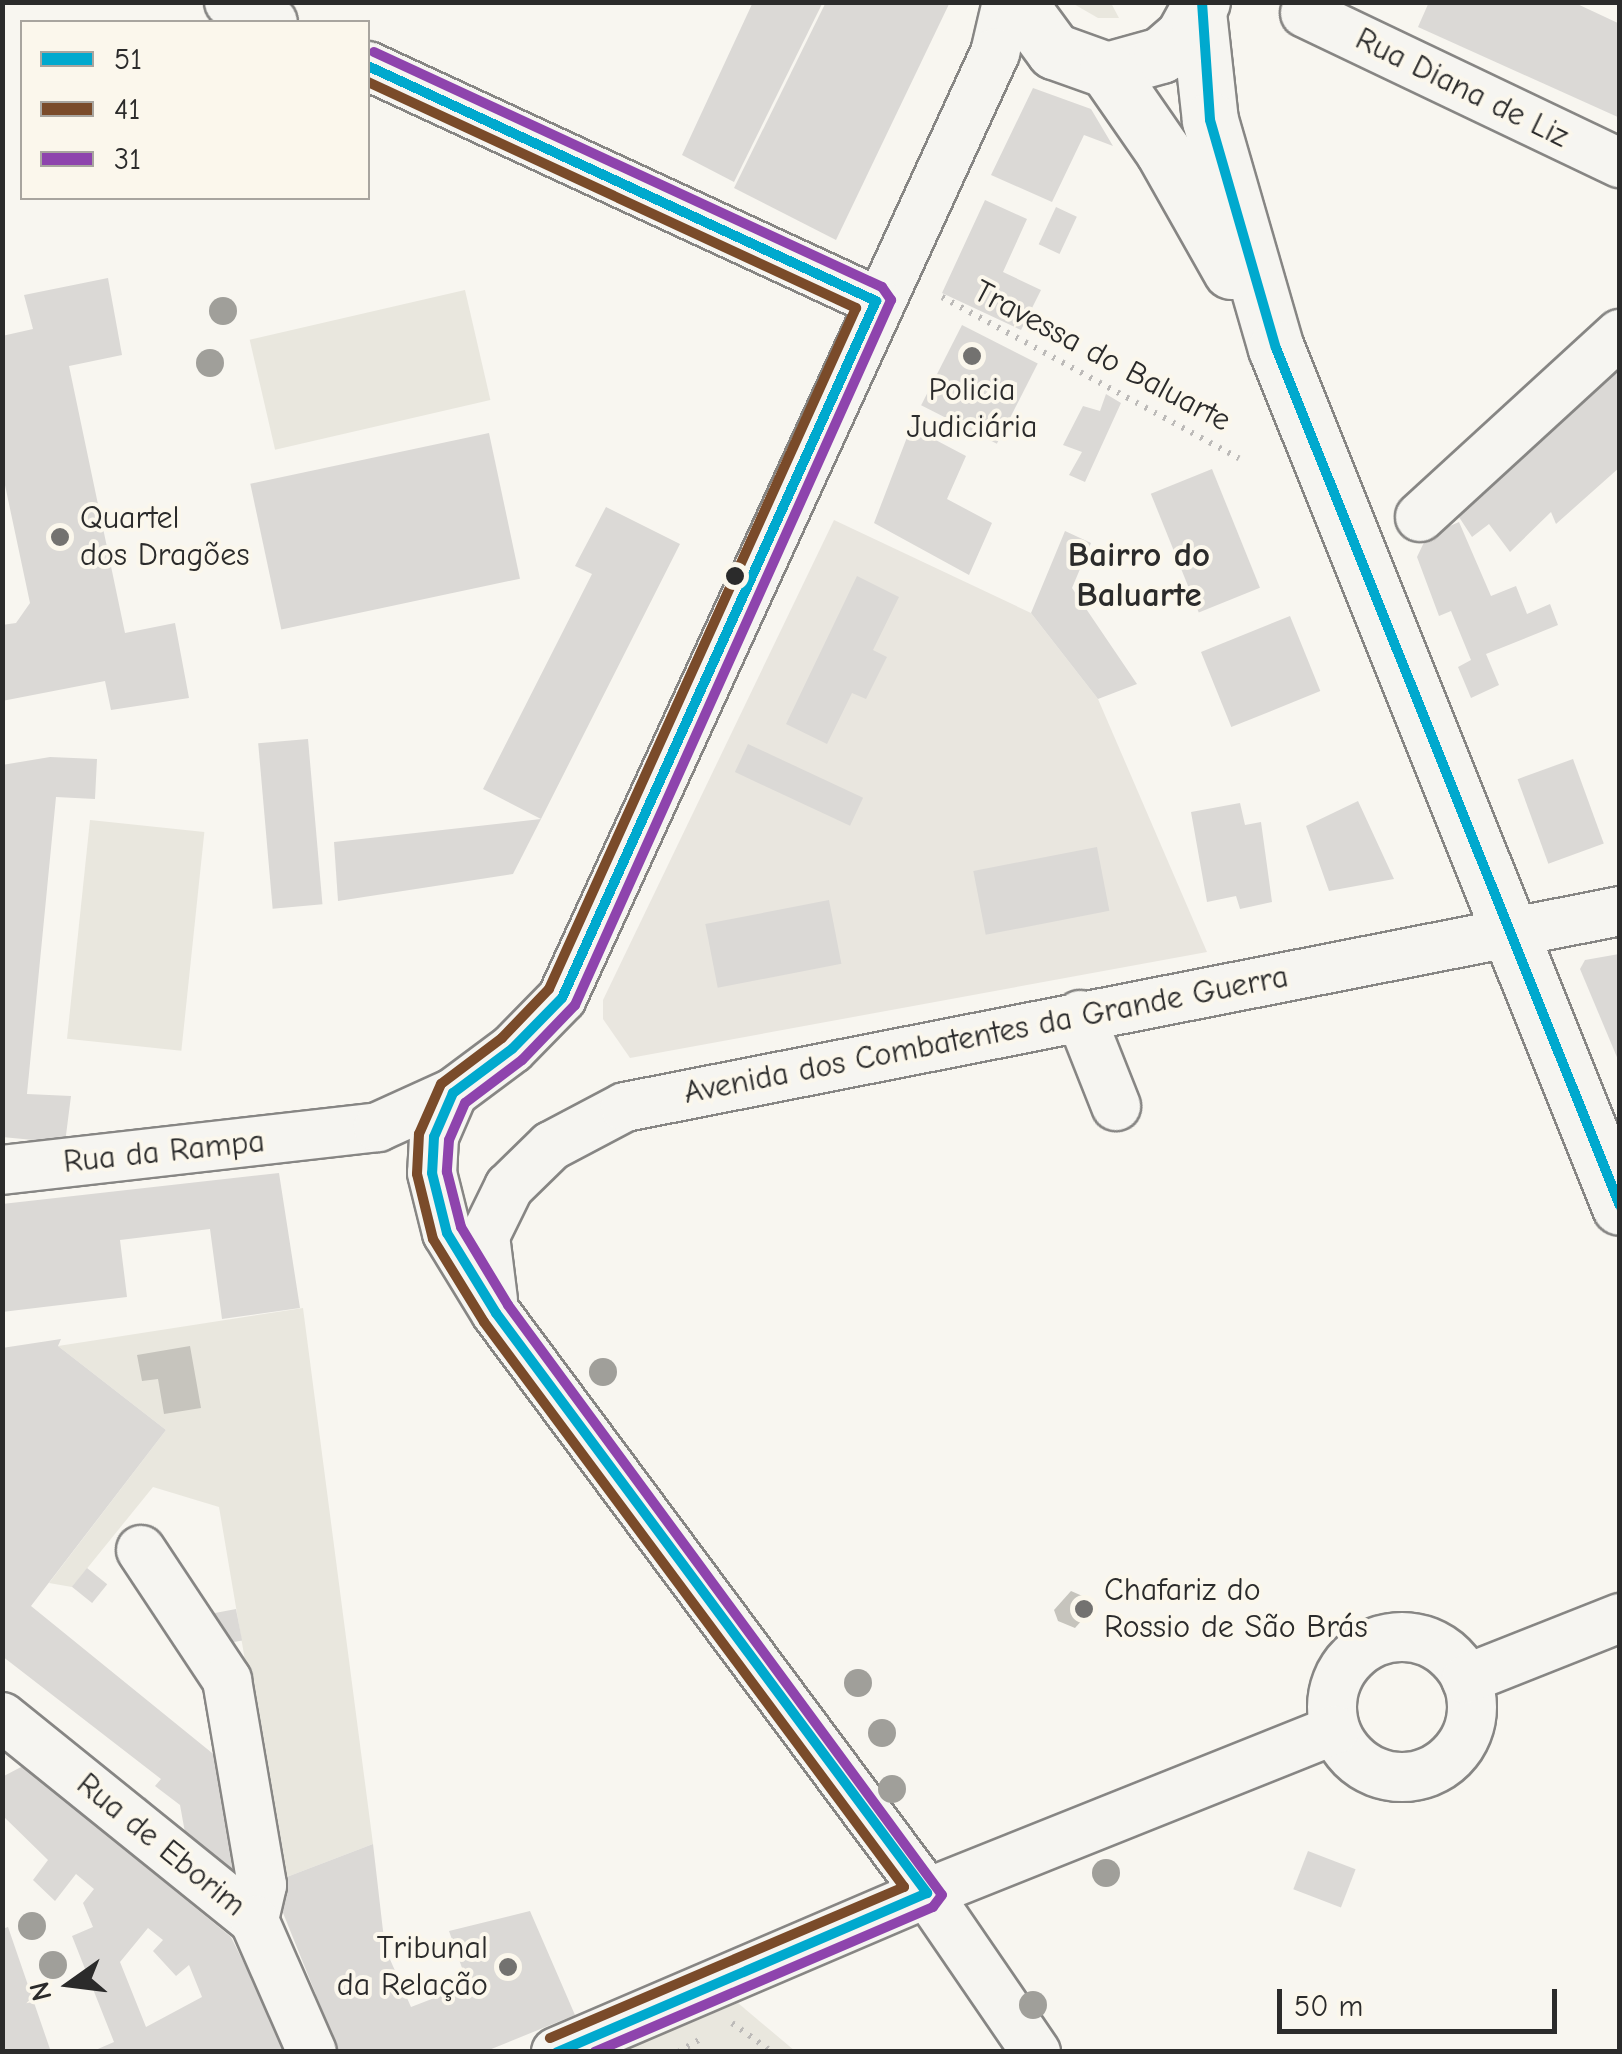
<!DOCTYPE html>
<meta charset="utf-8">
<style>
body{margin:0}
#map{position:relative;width:1622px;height:2054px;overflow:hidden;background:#f8f6f0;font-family:"Comic Neue",sans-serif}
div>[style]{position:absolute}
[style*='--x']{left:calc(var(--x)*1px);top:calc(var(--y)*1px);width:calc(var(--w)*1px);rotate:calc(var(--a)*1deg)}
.built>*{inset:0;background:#e9e6df}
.green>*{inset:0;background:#e9e7de;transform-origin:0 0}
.water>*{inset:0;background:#c6c4bd}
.building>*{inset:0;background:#dbd9d6;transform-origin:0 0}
.path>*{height:6px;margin-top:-3px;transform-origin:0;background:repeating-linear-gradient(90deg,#bcbab8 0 2.5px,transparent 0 10.5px)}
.roads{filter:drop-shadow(2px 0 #878684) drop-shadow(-2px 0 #878684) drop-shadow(0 2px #878684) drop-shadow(0 -2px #878684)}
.minor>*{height:48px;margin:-24px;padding:0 24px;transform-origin:24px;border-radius:24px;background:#f6f5f1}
.minor>.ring{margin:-24px;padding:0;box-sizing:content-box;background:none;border:48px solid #f6f5f1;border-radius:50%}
.major>*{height:55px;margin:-27.5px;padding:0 27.5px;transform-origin:27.5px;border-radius:27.5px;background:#f6f5f1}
.bus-1>*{height:10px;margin:-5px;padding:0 5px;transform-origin:5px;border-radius:5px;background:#00a9ce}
.bus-2>*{height:10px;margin:-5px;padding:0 5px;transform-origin:5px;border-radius:5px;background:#7a4b2a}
.bus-3>*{height:10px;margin:-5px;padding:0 5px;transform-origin:5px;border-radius:5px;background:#8e44ad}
.trees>*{width:28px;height:28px;margin:-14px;border-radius:50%;background:#a09f9a}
.dots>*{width:28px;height:28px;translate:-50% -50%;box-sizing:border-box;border:5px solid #fbf7ec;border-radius:50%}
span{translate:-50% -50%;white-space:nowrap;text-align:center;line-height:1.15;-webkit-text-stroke:8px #fbf7ec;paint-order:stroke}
.street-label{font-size:32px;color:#2b2b2b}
.poi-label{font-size:32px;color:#2b2b2b}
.left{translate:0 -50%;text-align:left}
.right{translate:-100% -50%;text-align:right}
.neighbourhood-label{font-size:35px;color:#2b2b2b;font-weight:700}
.frame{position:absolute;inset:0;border:5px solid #2b2b2b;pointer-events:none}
.legend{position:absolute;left:20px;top:20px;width:350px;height:180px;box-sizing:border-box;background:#fbf7ec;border:2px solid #a8a59f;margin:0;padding:12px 18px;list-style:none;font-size:30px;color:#2b2b2b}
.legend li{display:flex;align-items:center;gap:20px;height:50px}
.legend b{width:50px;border:2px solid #a8a59f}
.north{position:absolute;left:20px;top:1934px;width:100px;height:100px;-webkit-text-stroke:8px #fbf7ec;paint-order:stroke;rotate:256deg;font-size:28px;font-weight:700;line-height:40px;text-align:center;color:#2b2b2b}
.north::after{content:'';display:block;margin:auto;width:35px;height:45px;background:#2b2b2b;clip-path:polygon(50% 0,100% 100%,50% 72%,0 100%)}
.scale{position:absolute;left:1277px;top:1989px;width:280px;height:45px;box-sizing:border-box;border:5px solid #2b2b2b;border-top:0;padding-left:12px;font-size:30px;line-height:35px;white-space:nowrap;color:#2b2b2b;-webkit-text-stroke:8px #fbf7ec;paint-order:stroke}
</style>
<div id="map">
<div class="built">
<i style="clip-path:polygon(834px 520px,1031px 613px,1098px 699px,1207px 952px,630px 1058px,603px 1019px,603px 1000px)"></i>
</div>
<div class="green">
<i style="clip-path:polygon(1072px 3px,1111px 3px,1119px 18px,1098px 18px)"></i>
<i style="left:465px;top:290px;width:113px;height:221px;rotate:77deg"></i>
<i style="left:90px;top:820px;width:115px;height:220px;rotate:6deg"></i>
<i style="clip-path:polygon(303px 1308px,373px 1844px,271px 1883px,250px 1690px,219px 1507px,153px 1487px,72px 1587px,49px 1583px,166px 1430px,58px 1346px)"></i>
<i style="clip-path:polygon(738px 2003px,795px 2051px,622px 2051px)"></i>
</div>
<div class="water">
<i style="clip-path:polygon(190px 1346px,201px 1408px,164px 1414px,158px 1379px,142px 1381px,137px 1355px)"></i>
<i style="clip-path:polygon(1071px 1591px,1087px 1598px,1091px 1610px,1075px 1628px,1058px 1621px,1054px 1610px)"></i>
</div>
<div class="building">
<i style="clip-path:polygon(753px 2px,823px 2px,734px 182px,682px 155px)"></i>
<i style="clip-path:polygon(826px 2px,950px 2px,836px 240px,734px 188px)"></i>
<i style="clip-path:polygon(1429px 2px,1573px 2px,1620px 24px,1620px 118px,1418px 27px)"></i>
<i style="clip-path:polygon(1033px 88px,1091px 109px,1113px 146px,1084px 135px,1052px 202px,991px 175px)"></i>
<i style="clip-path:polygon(985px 200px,1027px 219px,1003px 272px,1041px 290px,1021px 330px,942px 293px)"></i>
<i style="left:1056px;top:207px;width:23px;height:41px;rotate:25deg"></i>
<i style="clip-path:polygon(108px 278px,122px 355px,69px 366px,125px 633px,175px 623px,189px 698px,111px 710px,105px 681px,2px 701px,2px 625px,16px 623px,30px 603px,2px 471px,2px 336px,33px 329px,24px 295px)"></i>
<i style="left:962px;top:325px;width:85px;height:90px;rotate:27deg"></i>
<i style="clip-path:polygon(1620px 364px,1620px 467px,1556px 524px,1551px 512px,1510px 552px,1489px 524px,1472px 537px,1457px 514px)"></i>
<i style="clip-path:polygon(1106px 394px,1121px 403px,1085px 482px,1069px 475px,1082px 452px,1063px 445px,1083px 406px,1100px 411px)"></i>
<i style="clip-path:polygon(911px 427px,966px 456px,947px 499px,992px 523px,969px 575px,874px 523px)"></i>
<i style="left:489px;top:433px;width:149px;height:244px;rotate:78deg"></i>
<i style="left:1212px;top:469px;width:128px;height:66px;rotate:68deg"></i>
<i style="clip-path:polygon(606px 507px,680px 544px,541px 819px,483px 789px,592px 574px,575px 566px)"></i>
<i style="clip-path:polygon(1459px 522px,1491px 596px,1516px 586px,1527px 614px,1550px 604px,1558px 625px,1486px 654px,1499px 685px,1471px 698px,1458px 667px,1471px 660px,1451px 611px,1439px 616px,1417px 557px,1427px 536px)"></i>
<i style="clip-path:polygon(1065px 531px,1091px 543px,1072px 588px,1137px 684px,1098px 699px,1031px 613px)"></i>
<i style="clip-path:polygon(857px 576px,899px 597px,873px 650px,887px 657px,866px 699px,852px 693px,827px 744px,786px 724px)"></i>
<i style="left:1290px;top:616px;width:81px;height:96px;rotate:68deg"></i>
<i style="left:308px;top:739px;width:166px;height:50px;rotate:85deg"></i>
<i style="left:748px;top:744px;width:127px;height:31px;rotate:25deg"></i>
<i style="clip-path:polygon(50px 757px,97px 759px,95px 799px,56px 797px,27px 1094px,71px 1096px,65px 1143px,2px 1137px,2px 765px)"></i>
<i style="left:1573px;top:759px;width:90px;height:59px;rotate:70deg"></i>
<i style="clip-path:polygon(1358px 801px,1394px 879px,1329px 891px,1306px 826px)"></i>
<i style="clip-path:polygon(1240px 803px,1245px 825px,1261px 822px,1272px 902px,1240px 909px,1236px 896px,1207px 902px,1191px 812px)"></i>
<i style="clip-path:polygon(541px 819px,513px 874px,338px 901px,334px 842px)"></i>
<i style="left:1097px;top:847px;width:65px;height:126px;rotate:79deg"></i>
<i style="left:829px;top:900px;width:65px;height:126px;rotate:79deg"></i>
<i style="clip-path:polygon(1619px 954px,1619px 1062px,1580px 969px,1585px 960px)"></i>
<i style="clip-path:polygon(279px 1173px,300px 1308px,222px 1319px,210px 1229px,120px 1240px,127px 1297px,2px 1312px,2px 1204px)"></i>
<i style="clip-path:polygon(61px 1339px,58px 1346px,166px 1430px,31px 1606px,217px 1757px,236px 1890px,136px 1809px,145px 1797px,186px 1838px,180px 1805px,155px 1786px,161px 1779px,2px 1656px,2px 1348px)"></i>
<i style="left:87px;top:1568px;width:26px;height:24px;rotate:39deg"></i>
<i style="left:236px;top:1609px;width:32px;height:28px;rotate:79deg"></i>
<i style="clip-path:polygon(evenodd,23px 1766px,231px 1937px,288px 2052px,91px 2052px,114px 2042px,72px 1936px,93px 1927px,83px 1903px,94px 1889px,76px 1874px,55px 1901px,33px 1880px,48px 1860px,2px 1815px,2px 1777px,23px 1766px,148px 1928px,163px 1940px,153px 1951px,176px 1976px,189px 1965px,202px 1997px,146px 2027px,120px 1962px,148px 1928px)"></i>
<i style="clip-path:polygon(373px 1844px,385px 1948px,411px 2007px,468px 1985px,449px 1931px,530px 1911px,575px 2015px,484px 2052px,339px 2052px,271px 1883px)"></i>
<i style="left:1308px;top:1851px;width:51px;height:41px;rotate:21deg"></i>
<i style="clip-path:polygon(8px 1927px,51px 2052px,2px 2052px,2px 1929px)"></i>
</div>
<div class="path">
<i style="--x:942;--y:297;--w:338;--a:28.5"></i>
<i style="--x:732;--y:2023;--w:49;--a:35.9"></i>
<i style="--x:678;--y:2052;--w:24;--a:-30"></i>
</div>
<div class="roads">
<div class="minor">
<i style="--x:229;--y:2;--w:48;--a:24.4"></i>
<i style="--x:1007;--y:2;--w:52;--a:103.2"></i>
<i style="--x:995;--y:53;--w:1039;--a:114.62"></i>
<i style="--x:562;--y:998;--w:71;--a:134.4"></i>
<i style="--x:512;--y:1049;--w:74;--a:143.3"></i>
<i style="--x:453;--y:1093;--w:48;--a:113.4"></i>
<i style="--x:434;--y:1137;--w:36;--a:93"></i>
<i style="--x:432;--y:1173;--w:62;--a:76"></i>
<i style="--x:447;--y:1233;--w:94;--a:58.5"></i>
<i style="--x:496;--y:1313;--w:723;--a:53.38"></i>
<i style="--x:927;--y:1893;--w:193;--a:55.6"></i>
<i style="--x:1305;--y:13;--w:349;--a:25.5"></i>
<i style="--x:368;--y:66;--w:560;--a:24.83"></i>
<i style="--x:1420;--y:517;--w:271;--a:-42.5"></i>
<i style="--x:1080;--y:1015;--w:98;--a:68.4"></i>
<i style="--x:2;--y:1170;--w:378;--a:-6.5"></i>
<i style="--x:378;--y:1127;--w:82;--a:-24.4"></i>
<i style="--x:493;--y:1300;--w:64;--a:-97.1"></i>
<i style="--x:485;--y:1236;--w:55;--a:-63.9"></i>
<i style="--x:509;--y:1187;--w:59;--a:-44.3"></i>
<i style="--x:551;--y:1146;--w:84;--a:-27.8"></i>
<i style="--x:625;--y:1107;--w:1014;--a:-11.14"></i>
<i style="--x:141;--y:1550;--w:156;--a:56.5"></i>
<i style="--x:227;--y:1680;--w:208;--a:80.3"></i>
<i style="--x:262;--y:1885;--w:36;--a:103"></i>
<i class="ring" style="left:1332px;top:1637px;width:92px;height:92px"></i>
<i style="--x:1466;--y:1679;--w:166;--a:-21.6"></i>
<i style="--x:2;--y:1717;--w:324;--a:38.9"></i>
<i style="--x:254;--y:1920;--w:144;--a:66.3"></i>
<i style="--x:556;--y:2052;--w:404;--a:-23.2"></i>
<i style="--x:927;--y:1893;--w:439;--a:-21.8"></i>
</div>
<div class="major">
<i style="--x:1018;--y:2;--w:61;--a:53.7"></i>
<i style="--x:1054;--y:51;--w:56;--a:19.7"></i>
<i style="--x:1107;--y:70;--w:56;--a:-15.5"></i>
<i style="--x:1161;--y:55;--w:29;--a:-41"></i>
<i style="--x:1183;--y:36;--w:39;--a:-61"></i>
<i style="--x:1198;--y:12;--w:109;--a:83.7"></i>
<i style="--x:1210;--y:120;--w:237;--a:73.9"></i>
<i style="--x:1276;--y:348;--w:925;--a:68.18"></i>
<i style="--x:1107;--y:70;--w:98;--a:55.3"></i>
<i style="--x:1163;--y:151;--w:138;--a:60.5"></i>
</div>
</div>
<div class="bus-1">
<i style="--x:1202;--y:2;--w:118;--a:86.1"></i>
<i style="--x:1210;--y:120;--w:237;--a:73.9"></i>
<i style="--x:1276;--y:348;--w:924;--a:68.15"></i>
<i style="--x:368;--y:66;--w:560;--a:24.83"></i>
<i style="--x:876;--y:301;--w:764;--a:114.25"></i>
<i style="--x:562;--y:998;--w:71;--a:134.4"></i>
<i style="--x:512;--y:1049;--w:74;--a:143.3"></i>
<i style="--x:453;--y:1093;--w:48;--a:113.4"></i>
<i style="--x:434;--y:1137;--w:36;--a:93"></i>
<i style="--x:432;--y:1173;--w:62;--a:76"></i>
<i style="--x:447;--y:1233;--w:94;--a:58.5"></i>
<i style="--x:496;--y:1313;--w:723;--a:53.38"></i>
<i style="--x:927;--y:1893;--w:403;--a:156.7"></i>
</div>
<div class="bus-2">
<i style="--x:368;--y:82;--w:538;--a:24.85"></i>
<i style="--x:856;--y:308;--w:747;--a:114.27"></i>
<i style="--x:549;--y:989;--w:68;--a:133.8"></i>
<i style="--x:502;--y:1038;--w:76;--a:143"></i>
<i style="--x:441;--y:1084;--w:55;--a:113.7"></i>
<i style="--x:419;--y:1134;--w:40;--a:92.9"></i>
<i style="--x:417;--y:1174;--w:67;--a:76.2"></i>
<i style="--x:433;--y:1239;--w:97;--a:58.4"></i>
<i style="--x:484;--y:1322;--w:704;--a:53.37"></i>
<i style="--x:904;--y:1887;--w:385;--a:156.9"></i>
</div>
<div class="bus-3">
<i style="--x:374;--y:52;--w:560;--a:24.83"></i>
<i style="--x:882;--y:287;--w:16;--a:55"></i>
<i style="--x:891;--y:300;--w:773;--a:114.14"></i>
<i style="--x:575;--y:1005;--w:76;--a:133.9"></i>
<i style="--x:522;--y:1060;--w:71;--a:143"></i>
<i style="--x:465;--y:1103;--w:40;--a:113.4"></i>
<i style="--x:449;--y:1140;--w:32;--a:94"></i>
<i style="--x:447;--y:1172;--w:57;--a:75.7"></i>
<i style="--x:461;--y:1227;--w:91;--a:58.9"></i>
<i style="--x:508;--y:1305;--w:732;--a:53.66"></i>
<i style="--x:942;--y:1895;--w:15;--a:127"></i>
<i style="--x:933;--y:1907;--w:368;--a:156.8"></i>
</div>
<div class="trees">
<i style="left:223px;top:311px"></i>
<i style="left:210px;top:363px"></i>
<i style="left:603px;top:1372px"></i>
<i style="left:858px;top:1683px"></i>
<i style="left:882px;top:1733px"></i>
<i style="left:892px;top:1789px"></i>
<i style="left:1106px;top:1873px"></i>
<i style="left:32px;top:1926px"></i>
<i style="left:53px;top:1965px"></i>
<i style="left:1033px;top:2005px"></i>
</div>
<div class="dots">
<i style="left:972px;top:356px;background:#737270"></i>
<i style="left:60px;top:537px;background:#737270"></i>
<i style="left:735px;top:576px;background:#2b2b2b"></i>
<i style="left:1084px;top:1609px;background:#737270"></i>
<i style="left:508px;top:1967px;background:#737270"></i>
</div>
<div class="street-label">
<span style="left:1462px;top:88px;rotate:26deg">Rua Diana de Liz</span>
<span style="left:1102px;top:356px;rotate:28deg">Travessa do Baluarte</span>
<span style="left:986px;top:1035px;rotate:-11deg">Avenida dos Combatentes da Grande Guerra</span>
<span style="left:164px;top:1152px;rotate:-6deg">Rua da Rampa</span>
<span style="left:161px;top:1845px;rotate:39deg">Rua de Eborim</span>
</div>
<div class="poi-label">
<span style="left:972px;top:409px">Policia<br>Judiciária</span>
<span class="left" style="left:80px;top:537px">Quartel<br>dos Dragões</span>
<span class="left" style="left:1104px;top:1609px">Chafariz do<br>Rossio de São Brás</span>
<span class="right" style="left:488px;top:1967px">Tribunal<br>da Relação</span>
</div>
<div class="neighbourhood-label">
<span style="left:1139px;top:575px">Bairro do<br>Baluarte</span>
</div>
<div class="frame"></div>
<ul class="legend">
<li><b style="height:12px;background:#00a9ce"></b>51</li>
<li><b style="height:12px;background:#7a4b2a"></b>41</li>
<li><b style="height:12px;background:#8e44ad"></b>31</li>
</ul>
<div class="north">N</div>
<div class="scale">50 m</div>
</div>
